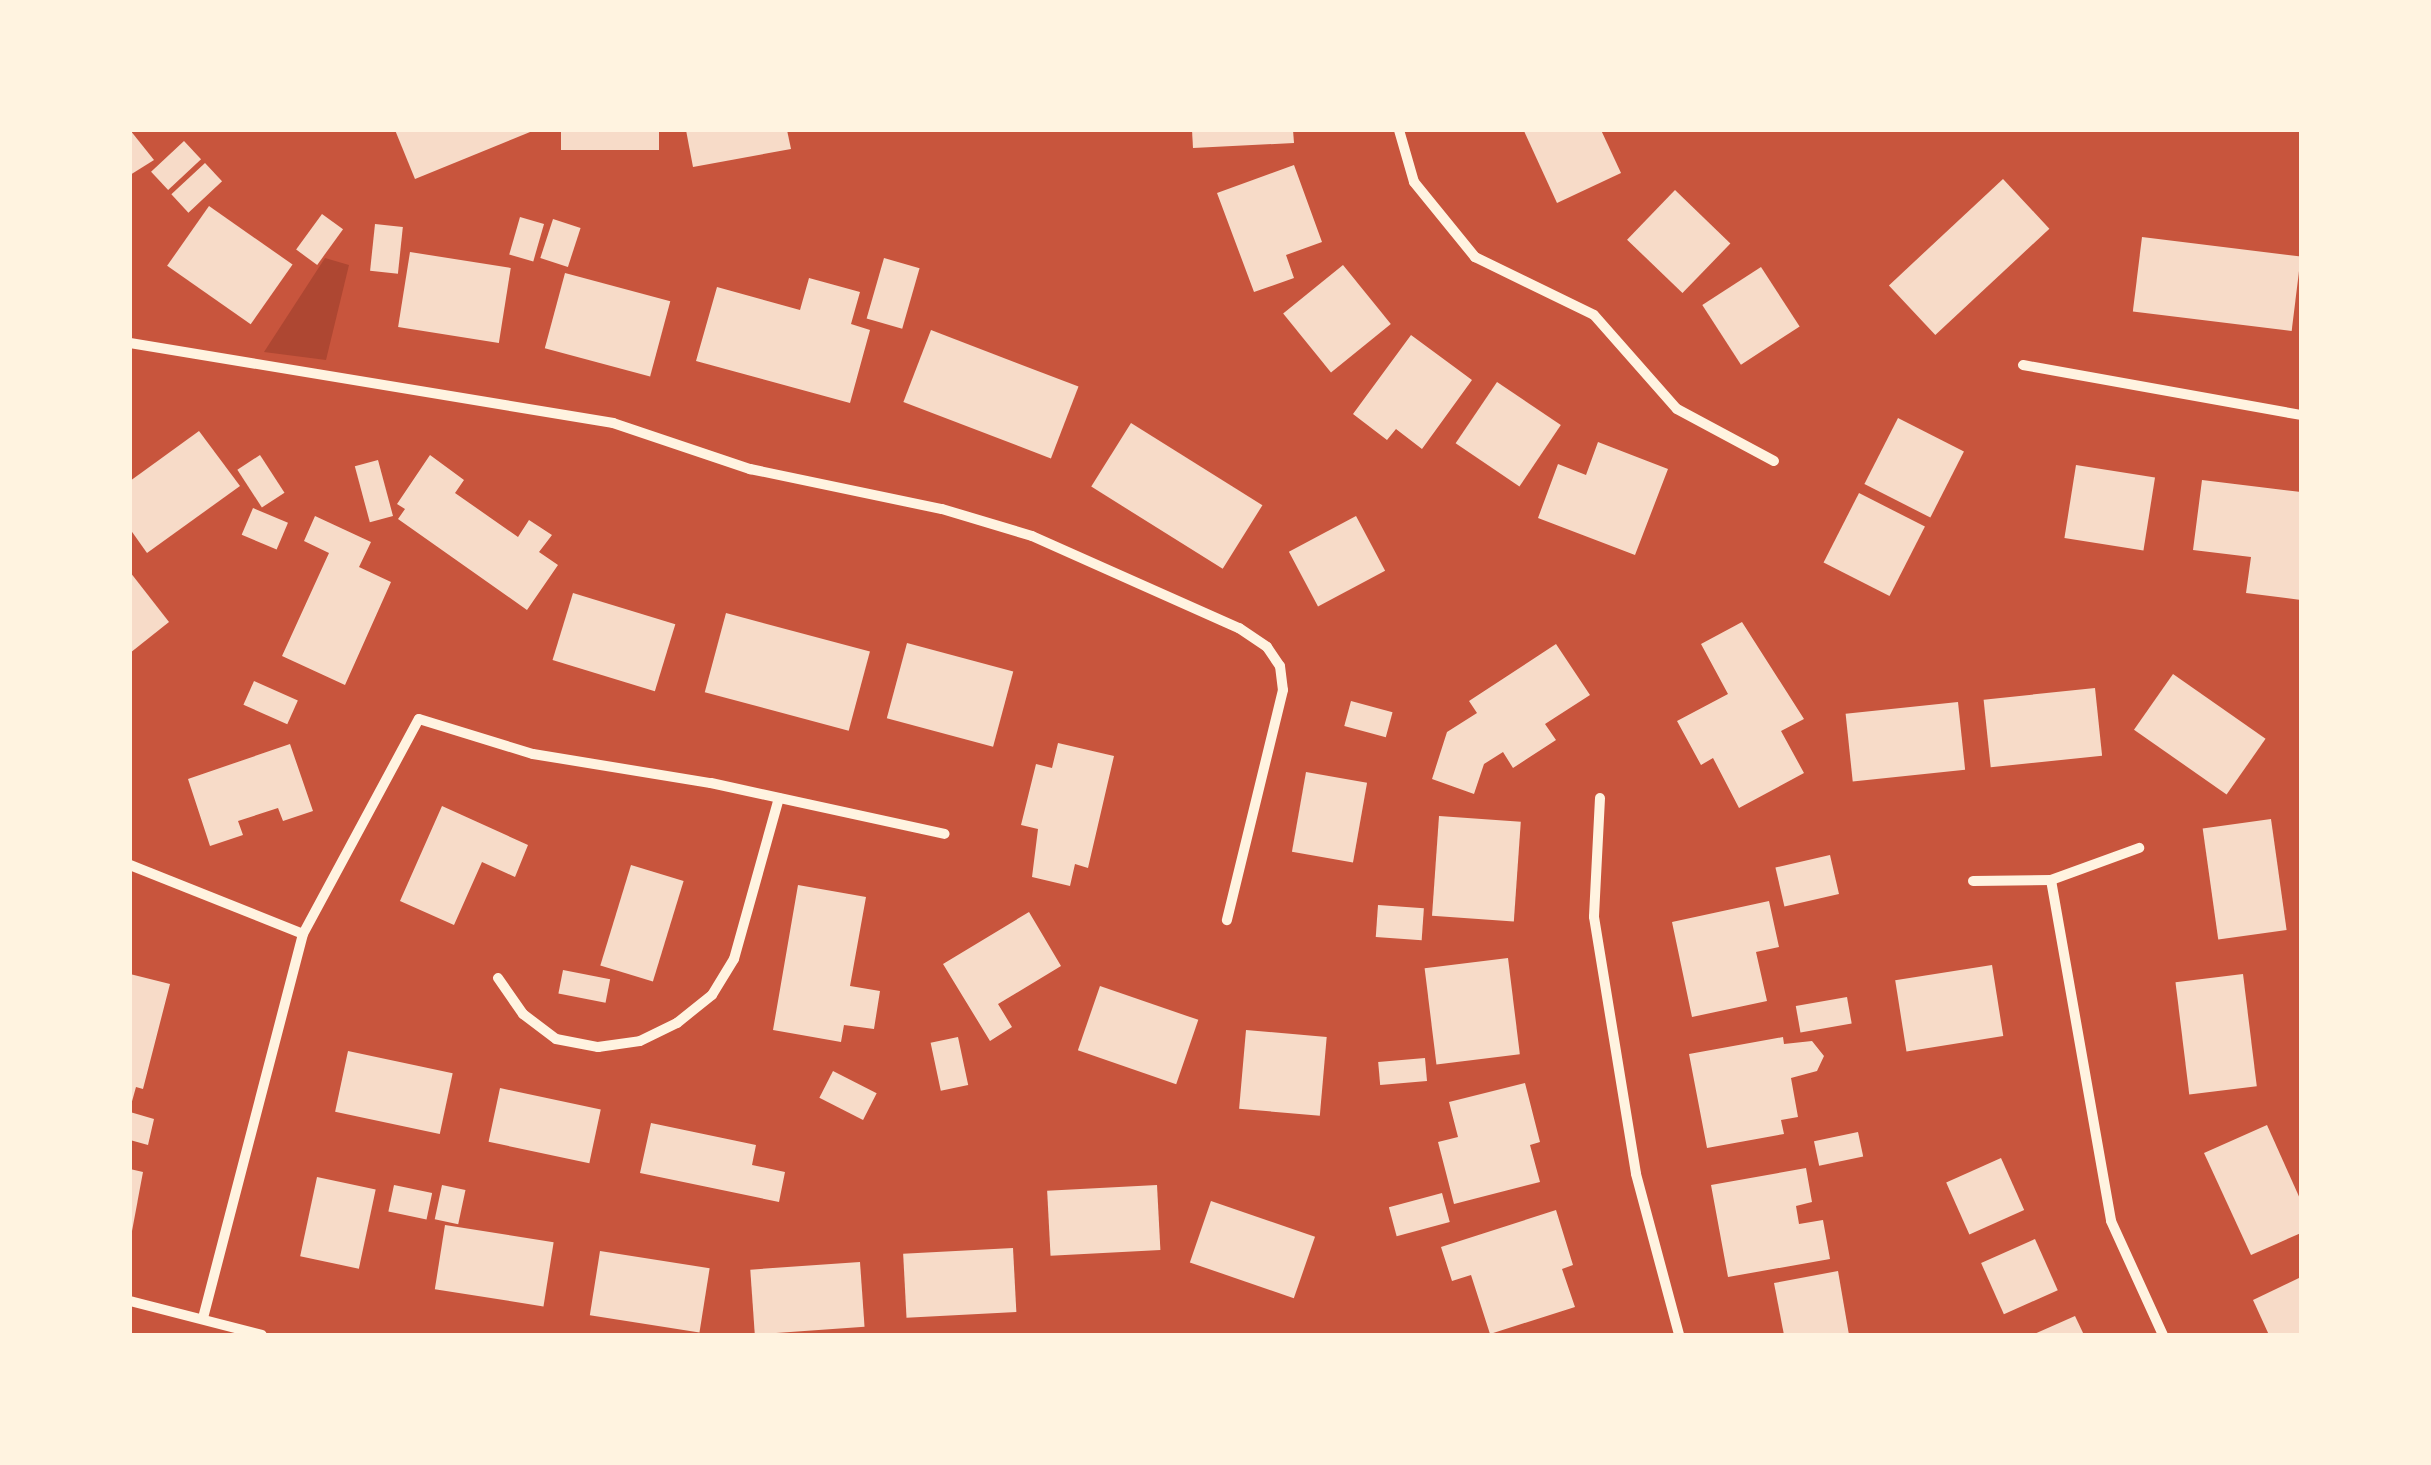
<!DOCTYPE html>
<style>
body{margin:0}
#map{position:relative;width:2431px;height:1465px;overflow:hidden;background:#c8553d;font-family:Poppins,sans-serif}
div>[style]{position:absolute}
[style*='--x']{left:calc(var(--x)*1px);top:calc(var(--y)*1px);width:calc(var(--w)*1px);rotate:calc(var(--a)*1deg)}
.green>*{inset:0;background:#ae4732}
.building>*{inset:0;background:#f7dbc8;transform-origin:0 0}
.minor>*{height:10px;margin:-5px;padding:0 5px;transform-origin:5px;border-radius:5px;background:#fff3e0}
span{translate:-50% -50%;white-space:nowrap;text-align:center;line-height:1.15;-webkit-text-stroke:10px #fff3e0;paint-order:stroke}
.frame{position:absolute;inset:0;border:132px solid #fff3e0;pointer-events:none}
</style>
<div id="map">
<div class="green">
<i style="clip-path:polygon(325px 258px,349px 265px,326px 360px,264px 352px)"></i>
</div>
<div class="building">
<i style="clip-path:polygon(130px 130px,154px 160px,130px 175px)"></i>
<i style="clip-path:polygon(395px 130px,535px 130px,415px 179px)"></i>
<i style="left:561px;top:130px;width:98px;height:20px"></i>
<i style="clip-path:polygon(686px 130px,787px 130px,791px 149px,693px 167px)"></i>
<i style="clip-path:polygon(1192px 130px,1293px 130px,1294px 143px,1193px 148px)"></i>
<i style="clip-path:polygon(1601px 130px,1621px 173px,1557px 203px,1524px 131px)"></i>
<i style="left:184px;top:141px;width:25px;height:45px;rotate:47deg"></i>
<i style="left:205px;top:163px;width:25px;height:46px;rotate:47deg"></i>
<i style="clip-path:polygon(1294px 165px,1322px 242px,1286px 255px,1294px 278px,1254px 292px,1217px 193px)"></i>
<i style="left:2003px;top:179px;width:68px;height:156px;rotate:47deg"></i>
<i style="left:1675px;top:190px;width:77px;height:69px;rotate:44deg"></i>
<i style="left:209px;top:206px;width:102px;height:73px;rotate:35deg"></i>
<i style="left:322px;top:214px;width:26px;height:44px;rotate:36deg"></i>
<i style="left:520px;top:217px;width:25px;height:39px;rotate:16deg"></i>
<i style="left:553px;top:219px;width:29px;height:41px;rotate:18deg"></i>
<i style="left:375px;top:224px;width:28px;height:47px;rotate:6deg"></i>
<i style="left:2142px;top:237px;width:160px;height:75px;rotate:7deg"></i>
<i style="left:410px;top:252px;width:102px;height:76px;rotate:9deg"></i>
<i style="left:884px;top:258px;width:37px;height:63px;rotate:16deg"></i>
<i style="left:1343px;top:265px;width:76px;height:77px;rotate:51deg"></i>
<i style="left:1761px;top:267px;width:71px;height:70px;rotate:57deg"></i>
<i style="left:565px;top:273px;width:109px;height:78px;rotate:15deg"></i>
<i style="clip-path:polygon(809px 278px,860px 292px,851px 324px,870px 330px,850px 403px,696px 361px,717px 287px,800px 310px)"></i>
<i style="left:931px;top:330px;width:158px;height:77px;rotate:21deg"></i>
<i style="clip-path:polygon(1411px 335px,1472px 380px,1422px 449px,1396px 429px,1387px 440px,1353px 414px)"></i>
<i style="left:1497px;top:382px;width:77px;height:74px;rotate:34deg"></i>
<i style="left:1898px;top:418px;width:74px;height:74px;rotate:27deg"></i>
<i style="left:1131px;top:423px;width:155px;height:75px;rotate:32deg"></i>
<i style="clip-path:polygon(199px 431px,240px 486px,147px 553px,130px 529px,130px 481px)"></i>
<i style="clip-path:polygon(1598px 442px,1668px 469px,1635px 555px,1538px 518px,1558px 464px,1586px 475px)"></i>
<i style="left:260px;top:455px;width:45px;height:27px;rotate:57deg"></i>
<i style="clip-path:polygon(430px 455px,464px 480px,455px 493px,518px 537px,529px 520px,552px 535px,539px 552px,558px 565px,527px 610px,398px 519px,405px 509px,397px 504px)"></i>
<i style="left:378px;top:460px;width:58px;height:24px;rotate:75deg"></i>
<i style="left:2076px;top:465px;width:80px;height:74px;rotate:9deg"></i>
<i style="clip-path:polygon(2202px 480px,2301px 492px,2301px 600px,2246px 593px,2251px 557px,2193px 550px)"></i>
<i style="left:1859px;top:493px;width:74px;height:78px;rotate:27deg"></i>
<i style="left:253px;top:508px;width:38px;height:29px;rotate:23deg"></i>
<i style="clip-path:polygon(315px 516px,371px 542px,359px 567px,391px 582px,345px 685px,282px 656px,329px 553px,304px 541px)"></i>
<i style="left:1356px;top:516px;width:62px;height:76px;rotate:62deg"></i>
<i style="clip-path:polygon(130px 572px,169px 622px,130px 653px)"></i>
<i style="left:573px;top:593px;width:107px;height:70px;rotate:17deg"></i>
<i style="left:726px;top:613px;width:149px;height:82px;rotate:15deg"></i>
<i style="clip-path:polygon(1742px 622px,1804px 719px,1781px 731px,1804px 773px,1739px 808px,1713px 758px,1701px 765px,1677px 721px,1728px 694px,1701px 644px)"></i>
<i style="left:907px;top:643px;width:110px;height:78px;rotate:15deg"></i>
<i style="clip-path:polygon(1556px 644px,1590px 695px,1545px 724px,1556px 740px,1513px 768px,1503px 752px,1484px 764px,1474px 794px,1432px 779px,1447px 732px,1477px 713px,1469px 701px)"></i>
<i style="left:2173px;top:674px;width:113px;height:68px;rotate:35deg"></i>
<i style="left:254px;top:681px;width:48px;height:26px;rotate:24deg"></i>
<i style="left:2095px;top:688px;width:68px;height:112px;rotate:84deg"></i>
<i style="left:1351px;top:701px;width:43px;height:26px;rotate:15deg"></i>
<i style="left:1958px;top:702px;width:68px;height:113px;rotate:84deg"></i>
<i style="clip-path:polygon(1058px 743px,1114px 756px,1088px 868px,1075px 864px,1070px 886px,1032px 877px,1038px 829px,1021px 825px,1036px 764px,1052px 768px)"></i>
<i style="clip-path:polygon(290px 744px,313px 811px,283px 821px,278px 808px,238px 821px,243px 835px,210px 846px,188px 779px)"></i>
<i style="left:1306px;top:772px;width:62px;height:81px;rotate:10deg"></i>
<i style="clip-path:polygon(442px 806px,528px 845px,515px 877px,482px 862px,454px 925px,400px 901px)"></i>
<i style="left:1439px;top:816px;width:82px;height:100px;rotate:4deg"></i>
<i style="left:2271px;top:819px;width:112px;height:69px;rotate:82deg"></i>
<i style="left:1830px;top:855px;width:40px;height:56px;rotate:77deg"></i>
<i style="left:631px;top:865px;width:55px;height:105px;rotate:17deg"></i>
<i style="clip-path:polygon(798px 885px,866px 897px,850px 986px,880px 991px,874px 1029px,844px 1025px,841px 1042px,773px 1030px)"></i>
<i style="clip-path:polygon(1769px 901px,1779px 947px,1756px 952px,1767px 1001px,1692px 1017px,1672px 922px)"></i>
<i style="left:1378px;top:905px;width:46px;height:32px;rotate:4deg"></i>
<i style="clip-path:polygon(1029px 912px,1061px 966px,998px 1004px,1012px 1027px,990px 1041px,943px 964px)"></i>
<i style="left:1508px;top:958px;width:97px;height:84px;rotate:83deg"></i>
<i style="left:1992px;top:965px;width:72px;height:98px;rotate:81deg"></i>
<i style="left:563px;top:970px;width:48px;height:24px;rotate:11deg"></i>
<i style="clip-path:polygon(130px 974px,170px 984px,143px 1089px,136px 1087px,131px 1105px)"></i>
<i style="left:2243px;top:974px;width:113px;height:68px;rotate:83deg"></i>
<i style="left:1100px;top:986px;width:104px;height:68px;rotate:19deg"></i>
<i style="left:1847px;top:997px;width:27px;height:52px;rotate:80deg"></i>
<i style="left:1246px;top:1030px;width:81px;height:79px;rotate:5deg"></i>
<i style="left:958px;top:1037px;width:49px;height:28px;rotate:78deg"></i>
<i style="clip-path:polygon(1783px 1037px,1784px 1044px,1812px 1041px,1824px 1056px,1817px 1071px,1791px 1078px,1798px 1117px,1781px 1120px,1784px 1134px,1707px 1148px,1689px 1054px)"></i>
<i style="left:348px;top:1051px;width:107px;height:62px;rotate:12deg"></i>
<i style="left:1425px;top:1058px;width:23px;height:47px;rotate:85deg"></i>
<i style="left:833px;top:1071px;width:49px;height:30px;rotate:27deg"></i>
<i style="clip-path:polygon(1525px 1083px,1540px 1142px,1530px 1145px,1540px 1182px,1454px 1204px,1438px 1142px,1458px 1137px,1449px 1102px)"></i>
<i style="left:500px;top:1088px;width:103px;height:55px;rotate:12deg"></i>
<i style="clip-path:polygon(130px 1112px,154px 1119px,148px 1145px,130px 1140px)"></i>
<i style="clip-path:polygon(651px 1123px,756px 1145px,752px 1165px,785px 1172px,779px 1202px,640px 1173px)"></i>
<i style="clip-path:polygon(2267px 1125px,2301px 1201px,2301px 1233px,2251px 1255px,2204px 1153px)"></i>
<i style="left:1858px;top:1132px;width:25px;height:45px;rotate:78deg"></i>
<i style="left:2001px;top:1158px;width:57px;height:60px;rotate:66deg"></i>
<i style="clip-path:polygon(1806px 1168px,1812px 1202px,1796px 1206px,1799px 1224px,1823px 1220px,1830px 1259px,1728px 1277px,1711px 1185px)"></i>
<i style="clip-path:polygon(130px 1169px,143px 1172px,132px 1231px,130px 1231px)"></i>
<i style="left:317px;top:1177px;width:60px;height:81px;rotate:12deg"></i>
<i style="left:394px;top:1185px;width:39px;height:27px;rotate:12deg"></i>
<i style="left:442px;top:1185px;width:24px;height:35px;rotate:12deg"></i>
<i style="left:1157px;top:1185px;width:65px;height:110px;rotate:87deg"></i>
<i style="left:1442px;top:1193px;width:30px;height:55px;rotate:75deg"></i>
<i style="left:1211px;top:1201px;width:110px;height:65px;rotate:19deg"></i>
<i style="clip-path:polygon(1556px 1210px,1573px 1265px,1562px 1269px,1575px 1307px,1490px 1334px,1471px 1275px,1452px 1281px,1441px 1247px)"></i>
<i style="left:445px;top:1225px;width:110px;height:65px;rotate:9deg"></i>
<i style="left:2035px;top:1239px;width:56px;height:59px;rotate:66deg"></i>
<i style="left:1013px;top:1248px;width:64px;height:110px;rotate:87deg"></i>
<i style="left:600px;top:1251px;width:111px;height:65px;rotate:9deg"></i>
<i style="left:860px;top:1262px;width:65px;height:110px;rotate:86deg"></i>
<i style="clip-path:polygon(1838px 1271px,1849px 1335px,1784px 1335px,1774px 1283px)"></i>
<i style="clip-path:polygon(2301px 1277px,2301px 1335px,2269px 1335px,2253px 1300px)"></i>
<i style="clip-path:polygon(2075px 1316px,2084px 1335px,2032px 1335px)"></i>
</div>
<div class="minor">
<i style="--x:1399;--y:130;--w:54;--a:73.9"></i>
<i style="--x:1414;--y:182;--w:97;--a:50.9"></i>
<i style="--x:1475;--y:257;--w:132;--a:26"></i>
<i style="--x:1594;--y:315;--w:125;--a:48.6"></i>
<i style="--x:1677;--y:409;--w:110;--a:28.2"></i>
<i style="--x:130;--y:343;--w:490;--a:9.4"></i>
<i style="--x:613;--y:423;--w:145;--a:18.6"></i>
<i style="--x:750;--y:469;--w:196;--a:11.8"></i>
<i style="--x:942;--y:509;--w:94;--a:16.7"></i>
<i style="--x:1032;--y:536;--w:227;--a:24"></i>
<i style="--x:1239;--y:628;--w:34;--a:34"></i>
<i style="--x:1267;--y:647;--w:23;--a:56"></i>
<i style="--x:1280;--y:666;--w:24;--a:83"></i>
<i style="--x:1283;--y:690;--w:237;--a:103.7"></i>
<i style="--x:2023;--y:365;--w:282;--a:10.2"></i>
<i style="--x:1600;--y:798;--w:119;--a:92.9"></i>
<i style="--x:1594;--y:917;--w:260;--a:80.7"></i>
<i style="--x:1636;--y:1174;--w:167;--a:75"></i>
<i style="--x:130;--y:865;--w:186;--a:21.7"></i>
<i style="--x:2051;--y:880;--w:346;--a:80"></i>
<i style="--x:2111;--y:1221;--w:125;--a:65.5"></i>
<i style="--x:1973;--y:881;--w:78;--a:-0.7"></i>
<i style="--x:2051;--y:880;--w:94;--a:-20"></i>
<i style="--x:498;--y:978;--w:44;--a:55.2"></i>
<i style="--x:523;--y:1014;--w:41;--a:37.1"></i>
<i style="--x:556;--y:1039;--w:43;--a:10.8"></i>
<i style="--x:598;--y:1047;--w:42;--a:-8.1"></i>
<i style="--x:640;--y:1041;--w:41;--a:-25.9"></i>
<i style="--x:677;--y:1023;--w:45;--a:-38.7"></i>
<i style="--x:712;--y:995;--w:42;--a:-58.6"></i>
<i style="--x:734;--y:959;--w:167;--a:-74.4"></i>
<i style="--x:130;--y:1301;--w:136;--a:14.4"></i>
<i style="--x:203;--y:1318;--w:397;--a:-75.4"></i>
<i style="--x:303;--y:934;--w:244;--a:-61.7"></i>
<i style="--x:419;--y:719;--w:119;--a:17.1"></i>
<i style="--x:533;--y:754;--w:180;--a:9.3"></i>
<i style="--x:711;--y:783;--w:239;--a:12.3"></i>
</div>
<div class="frame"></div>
</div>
